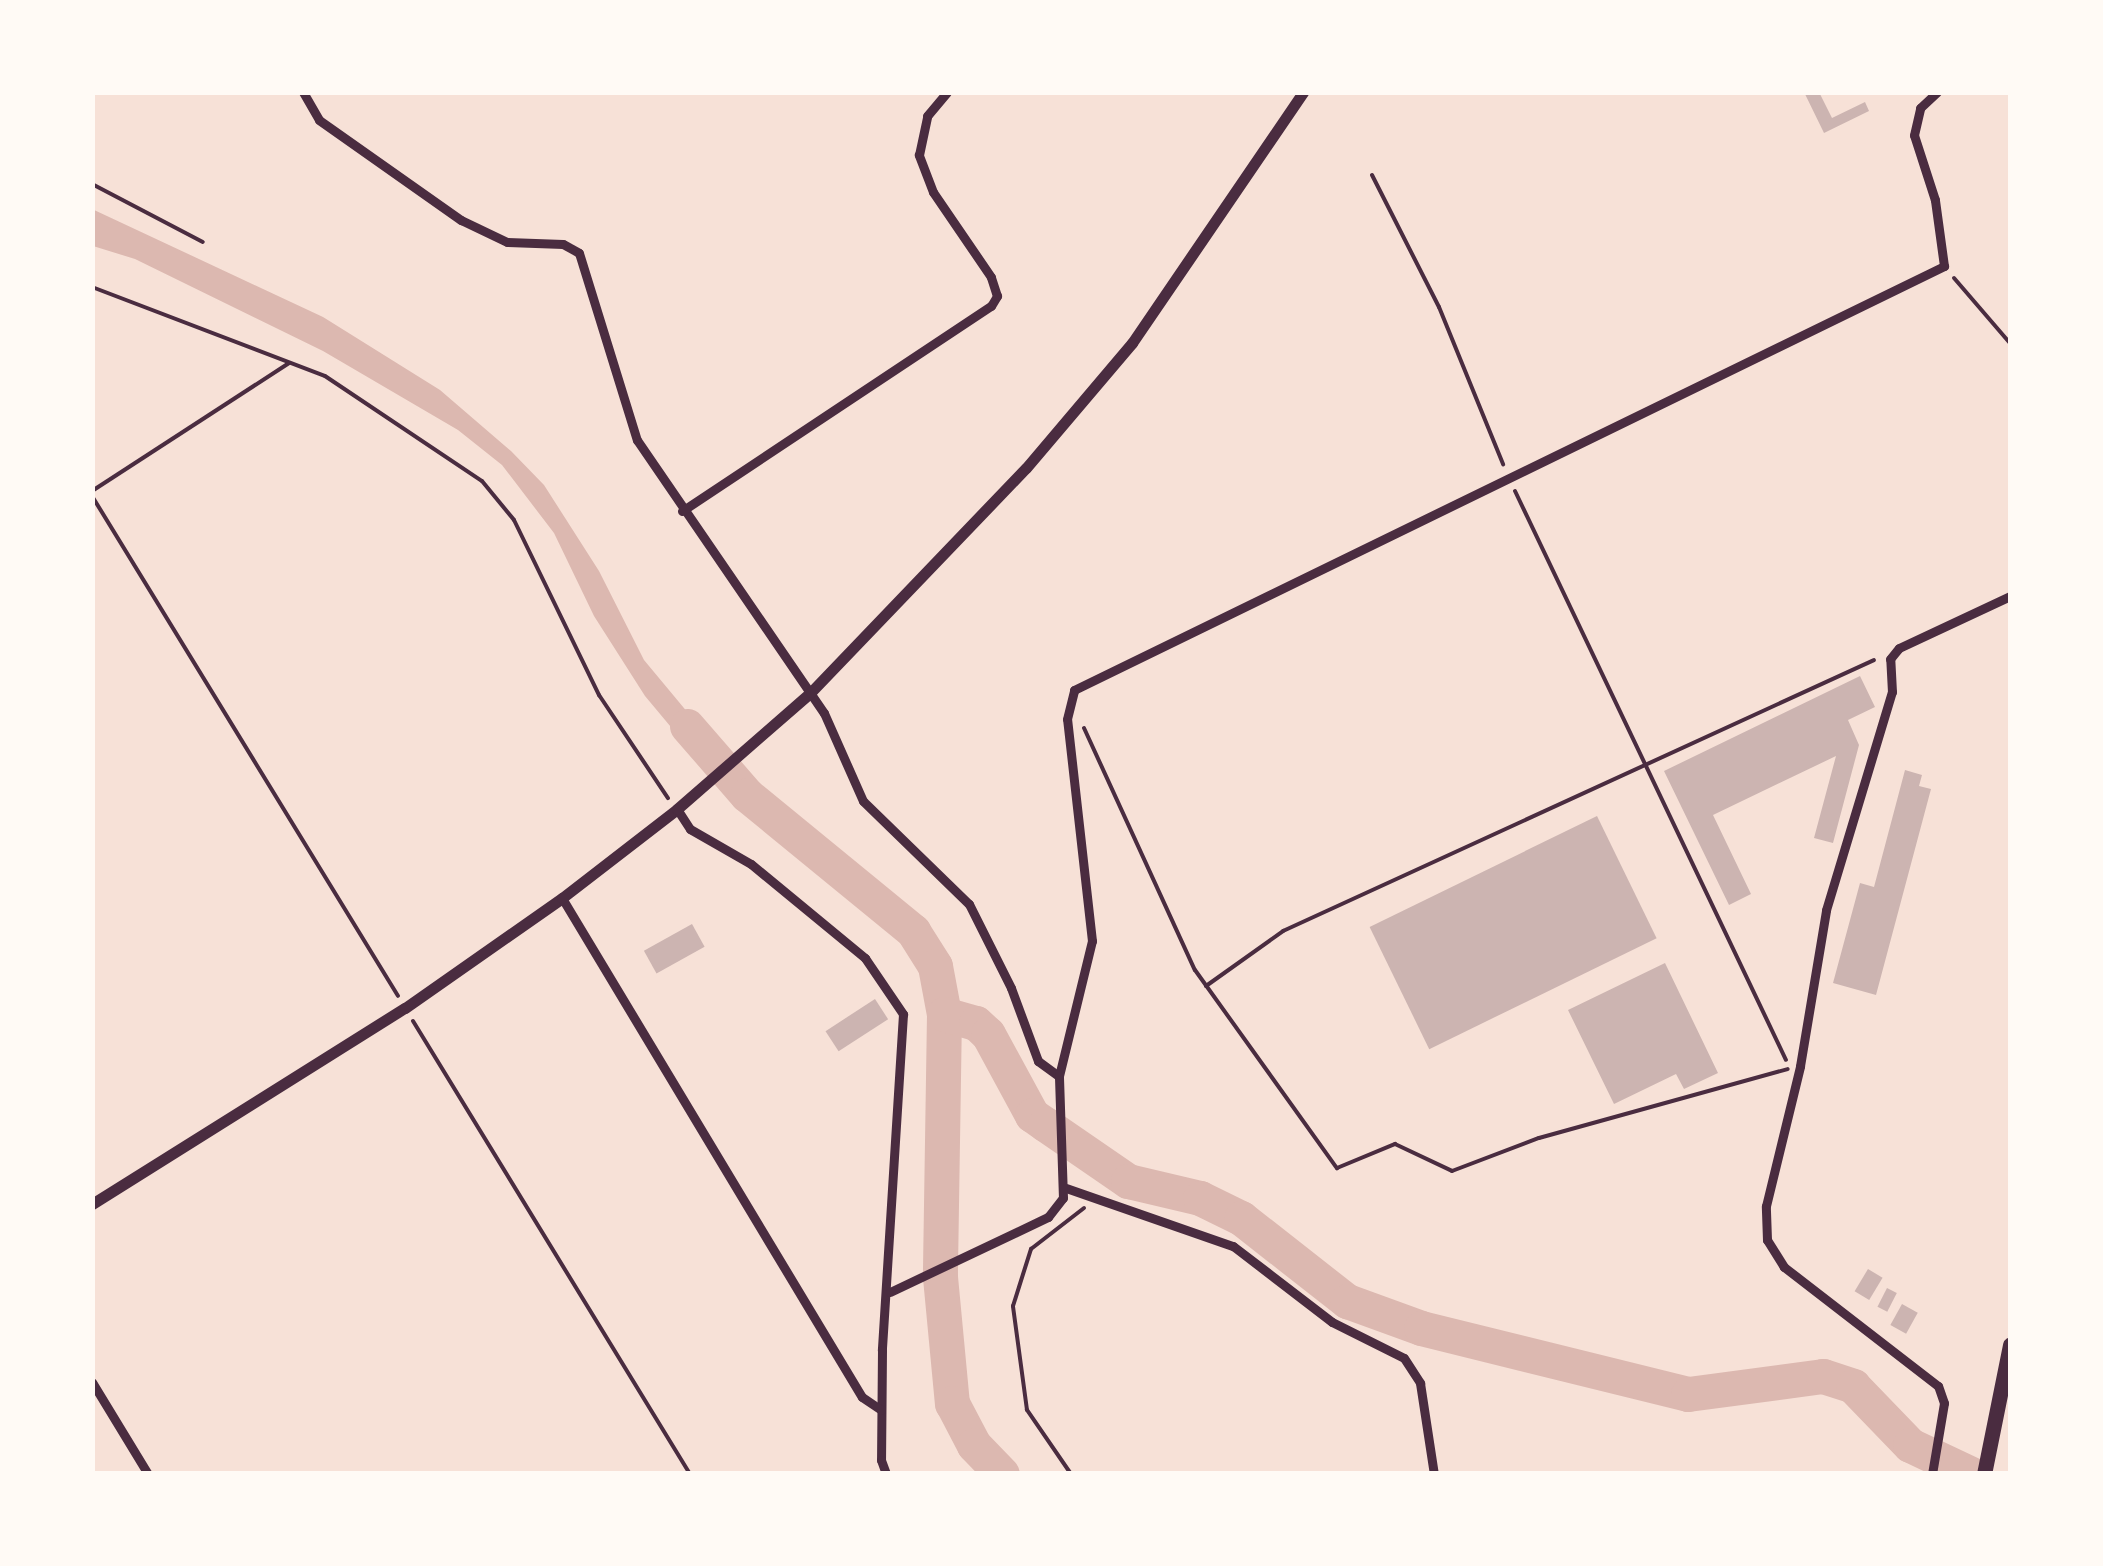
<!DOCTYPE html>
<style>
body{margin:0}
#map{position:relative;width:2103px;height:1566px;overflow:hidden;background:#f7e1d7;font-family:"DM Sans",sans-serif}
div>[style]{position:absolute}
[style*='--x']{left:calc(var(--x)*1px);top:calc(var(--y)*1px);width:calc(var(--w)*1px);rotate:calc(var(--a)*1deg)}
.water>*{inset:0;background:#dcb8b0}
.river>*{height:35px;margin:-17.5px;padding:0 17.5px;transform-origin:17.5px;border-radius:17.5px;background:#dcb8b0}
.building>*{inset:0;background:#ccb4b1;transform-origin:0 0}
.path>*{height:4px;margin:-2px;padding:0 2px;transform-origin:2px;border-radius:2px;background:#4a2c40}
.minor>*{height:9px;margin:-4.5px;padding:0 4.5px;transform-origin:4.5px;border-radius:4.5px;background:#4a2c40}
.tertiary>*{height:11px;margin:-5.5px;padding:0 5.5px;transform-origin:5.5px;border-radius:5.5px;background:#4a2c40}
.motorway>*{height:15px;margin:-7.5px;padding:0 7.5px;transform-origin:7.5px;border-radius:7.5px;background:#4a2c40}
span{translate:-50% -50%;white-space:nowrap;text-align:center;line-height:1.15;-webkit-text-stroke:8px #fffaf5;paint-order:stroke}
.frame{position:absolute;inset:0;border:95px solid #fffaf5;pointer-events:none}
</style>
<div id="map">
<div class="water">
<i style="clip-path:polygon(92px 209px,323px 317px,440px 390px,511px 451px,544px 485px,599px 571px,644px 660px,723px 755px,706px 769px,645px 696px,594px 616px,554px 533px,502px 465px,458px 430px,323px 351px,135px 259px,93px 246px)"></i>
</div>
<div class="river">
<i style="--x:687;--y:726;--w:91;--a:49"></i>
<i style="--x:747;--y:795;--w:215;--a:39.3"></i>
<i style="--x:913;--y:931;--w:41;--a:57.8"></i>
<i style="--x:935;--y:966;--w:49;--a:79.4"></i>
<i style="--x:944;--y:1014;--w:263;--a:90.9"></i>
<i style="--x:940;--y:1277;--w:127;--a:84.6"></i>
<i style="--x:952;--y:1403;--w:47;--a:62.4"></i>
<i style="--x:974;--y:1445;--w:40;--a:46"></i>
<i style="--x:944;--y:1014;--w:33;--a:16"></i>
<i style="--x:976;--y:1023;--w:16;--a:43"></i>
<i style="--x:988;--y:1034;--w:92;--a:61.5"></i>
<i style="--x:1032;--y:1115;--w:16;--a:35"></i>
<i style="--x:1045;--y:1124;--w:101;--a:34.5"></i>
<i style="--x:1128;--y:1181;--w:74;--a:13.3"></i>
<i style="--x:1200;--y:1198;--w:46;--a:26"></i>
<i style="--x:1241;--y:1218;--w:135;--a:38.1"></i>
<i style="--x:1347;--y:1301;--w:79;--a:20"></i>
<i style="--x:1421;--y:1328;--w:275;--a:13.9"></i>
<i style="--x:1688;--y:1394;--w:136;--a:-7.6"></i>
<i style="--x:1823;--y:1376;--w:32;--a:18"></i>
<i style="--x:1853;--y:1386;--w:82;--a:46"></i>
<i style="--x:1910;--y:1445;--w:68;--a:25.4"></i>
</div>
<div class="building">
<i style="clip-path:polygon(1804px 92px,1819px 92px,1832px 118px,1865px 102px,1869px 111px,1824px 133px)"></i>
<i style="clip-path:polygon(1860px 676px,1875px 707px,1848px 720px,1859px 745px,1833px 843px,1814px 838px,1836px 756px,1713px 815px,1751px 894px,1729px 905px,1664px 771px)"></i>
<i style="clip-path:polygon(1905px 770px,1922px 775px,1919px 786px,1931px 789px,1876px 995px,1833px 983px,1860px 883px,1874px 887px)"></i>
<i style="left:1597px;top:816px;width:136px;height:253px;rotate:64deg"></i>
<i style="left:692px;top:924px;width:26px;height:55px;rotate:61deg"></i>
<i style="clip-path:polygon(1665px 963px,1718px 1073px,1684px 1089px,1676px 1074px,1614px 1104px,1568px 1010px)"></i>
<i style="left:875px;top:999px;width:24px;height:59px;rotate:57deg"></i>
<i style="left:1868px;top:1269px;width:17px;height:26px;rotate:31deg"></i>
<i style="left:1887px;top:1288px;width:11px;height:21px;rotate:27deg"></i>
<i style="left:1902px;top:1304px;width:18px;height:24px;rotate:29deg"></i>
</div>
<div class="path">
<i style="--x:1372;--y:175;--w:148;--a:63.1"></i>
<i style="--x:1439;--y:307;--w:170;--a:67.8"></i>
<i style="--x:92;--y:184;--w:125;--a:27.6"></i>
<i style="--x:1954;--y:278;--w:86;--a:49.3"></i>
<i style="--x:92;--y:287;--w:249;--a:20.9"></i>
<i style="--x:325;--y:376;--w:189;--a:33.8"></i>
<i style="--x:482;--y:481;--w:50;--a:50.6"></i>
<i style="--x:514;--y:520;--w:195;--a:64.1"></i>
<i style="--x:599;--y:695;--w:124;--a:56.2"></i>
<i style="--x:92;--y:491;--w:235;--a:-33"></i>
<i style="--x:1515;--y:491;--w:630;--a:64.53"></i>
<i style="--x:92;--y:496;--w:586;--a:58.53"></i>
<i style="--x:1084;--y:728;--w:266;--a:65.4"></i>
<i style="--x:1195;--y:970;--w:244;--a:54.4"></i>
<i style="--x:1337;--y:1168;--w:63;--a:-22.5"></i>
<i style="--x:1395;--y:1144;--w:63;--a:25.3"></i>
<i style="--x:1452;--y:1171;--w:93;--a:-20.8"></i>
<i style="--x:1539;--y:1138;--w:258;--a:-15.5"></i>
<i style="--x:1206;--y:986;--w:95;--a:-35.5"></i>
<i style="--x:1283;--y:931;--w:650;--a:-24.63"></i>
<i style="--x:413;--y:1021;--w:531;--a:58.56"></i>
<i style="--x:1071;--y:1474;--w:78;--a:-124.5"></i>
<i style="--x:1027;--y:1410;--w:105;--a:-97.7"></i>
<i style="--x:1013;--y:1306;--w:60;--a:-72.5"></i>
<i style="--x:1031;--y:1249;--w:67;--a:-37.7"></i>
</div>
<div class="minor">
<i style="--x:303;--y:92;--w:32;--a:60"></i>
<i style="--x:319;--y:120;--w:174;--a:35.2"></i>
<i style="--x:461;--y:220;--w:51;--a:25.6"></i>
<i style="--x:507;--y:242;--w:56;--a:2"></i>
<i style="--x:563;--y:244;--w:18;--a:29"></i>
<i style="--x:579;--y:253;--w:196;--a:72.8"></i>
<i style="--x:637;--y:440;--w:331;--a:55.6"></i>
<i style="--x:824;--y:713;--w:96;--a:66.1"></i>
<i style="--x:863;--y:801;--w:148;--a:44.2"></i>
<i style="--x:969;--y:904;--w:94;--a:63.4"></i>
<i style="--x:1011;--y:988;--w:78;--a:69.7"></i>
<i style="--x:1038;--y:1061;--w:26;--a:36"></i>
<i style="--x:682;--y:511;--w:371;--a:-33.6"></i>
<i style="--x:991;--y:306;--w:12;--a:-59"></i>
<i style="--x:997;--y:296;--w:20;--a:-108"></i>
<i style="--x:991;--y:277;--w:103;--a:-124.3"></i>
<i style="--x:933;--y:192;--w:40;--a:-111"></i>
<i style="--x:919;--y:155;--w:40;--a:-78"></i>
<i style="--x:927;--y:116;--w:31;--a:-50"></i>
<i style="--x:677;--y:809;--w:24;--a:57"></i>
<i style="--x:690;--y:829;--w:70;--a:29.8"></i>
<i style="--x:751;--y:864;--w:148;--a:39.5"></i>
<i style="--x:865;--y:958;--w:68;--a:55.8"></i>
<i style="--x:903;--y:1014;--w:337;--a:93.6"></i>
<i style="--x:882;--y:1350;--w:110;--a:90.5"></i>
<i style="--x:881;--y:1460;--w:15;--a:70"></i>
<i style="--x:562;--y:898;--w:582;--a:58.99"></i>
<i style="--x:862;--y:1397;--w:23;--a:34"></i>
<i style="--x:1066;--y:1188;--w:177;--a:19.2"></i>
<i style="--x:1233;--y:1246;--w:125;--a:37.5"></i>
<i style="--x:1332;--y:1322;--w:80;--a:26.6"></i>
<i style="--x:1404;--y:1358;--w:30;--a:57"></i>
<i style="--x:1420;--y:1383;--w:92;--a:81.3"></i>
<i style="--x:890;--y:1292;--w:175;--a:-25.4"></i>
<i style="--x:1048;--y:1217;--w:24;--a:-52"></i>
<i style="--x:1063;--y:1198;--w:122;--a:-91.9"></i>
<i style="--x:1059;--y:1076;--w:139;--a:-76.3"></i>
<i style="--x:1092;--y:941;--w:223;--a:-96.4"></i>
<i style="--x:1067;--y:719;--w:30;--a:-76"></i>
<i style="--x:1074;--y:690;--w:968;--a:-25.98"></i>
<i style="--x:1944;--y:266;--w:67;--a:-97.8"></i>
<i style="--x:1935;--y:200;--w:68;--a:-107.9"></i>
<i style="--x:1914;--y:135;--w:28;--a:-77"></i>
<i style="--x:1920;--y:108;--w:23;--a:-43"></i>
<i style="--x:92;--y:1382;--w:108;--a:58.7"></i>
<i style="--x:1932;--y:1474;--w:72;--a:-80.4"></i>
<i style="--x:1944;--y:1403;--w:18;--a:-109"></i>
<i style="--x:1938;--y:1386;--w:195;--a:-142.3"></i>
<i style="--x:1784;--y:1267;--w:32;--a:-122"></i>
<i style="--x:1767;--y:1240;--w:34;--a:-92"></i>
<i style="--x:1766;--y:1206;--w:144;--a:-76.3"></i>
<i style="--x:1800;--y:1066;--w:158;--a:-80.5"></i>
<i style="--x:1826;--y:910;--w:228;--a:-73.2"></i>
<i style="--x:1892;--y:692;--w:33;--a:-93"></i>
<i style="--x:1890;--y:659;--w:14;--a:-51"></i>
<i style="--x:1899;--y:648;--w:123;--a:-25.1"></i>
</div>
<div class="tertiary">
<i style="--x:92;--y:1204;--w:369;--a:-32.1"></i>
<i style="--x:405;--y:1008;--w:192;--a:-35"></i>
<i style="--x:562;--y:898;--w:145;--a:-37.7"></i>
<i style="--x:677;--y:809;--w:178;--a:-41.1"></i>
<i style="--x:811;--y:692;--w:310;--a:-46.2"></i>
<i style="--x:1026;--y:468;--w:164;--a:-49.7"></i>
<i style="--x:1132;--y:343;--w:304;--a:-55.7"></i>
</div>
<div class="motorway">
<i style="--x:1984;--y:1474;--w:132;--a:-78.6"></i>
</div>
<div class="frame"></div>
</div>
